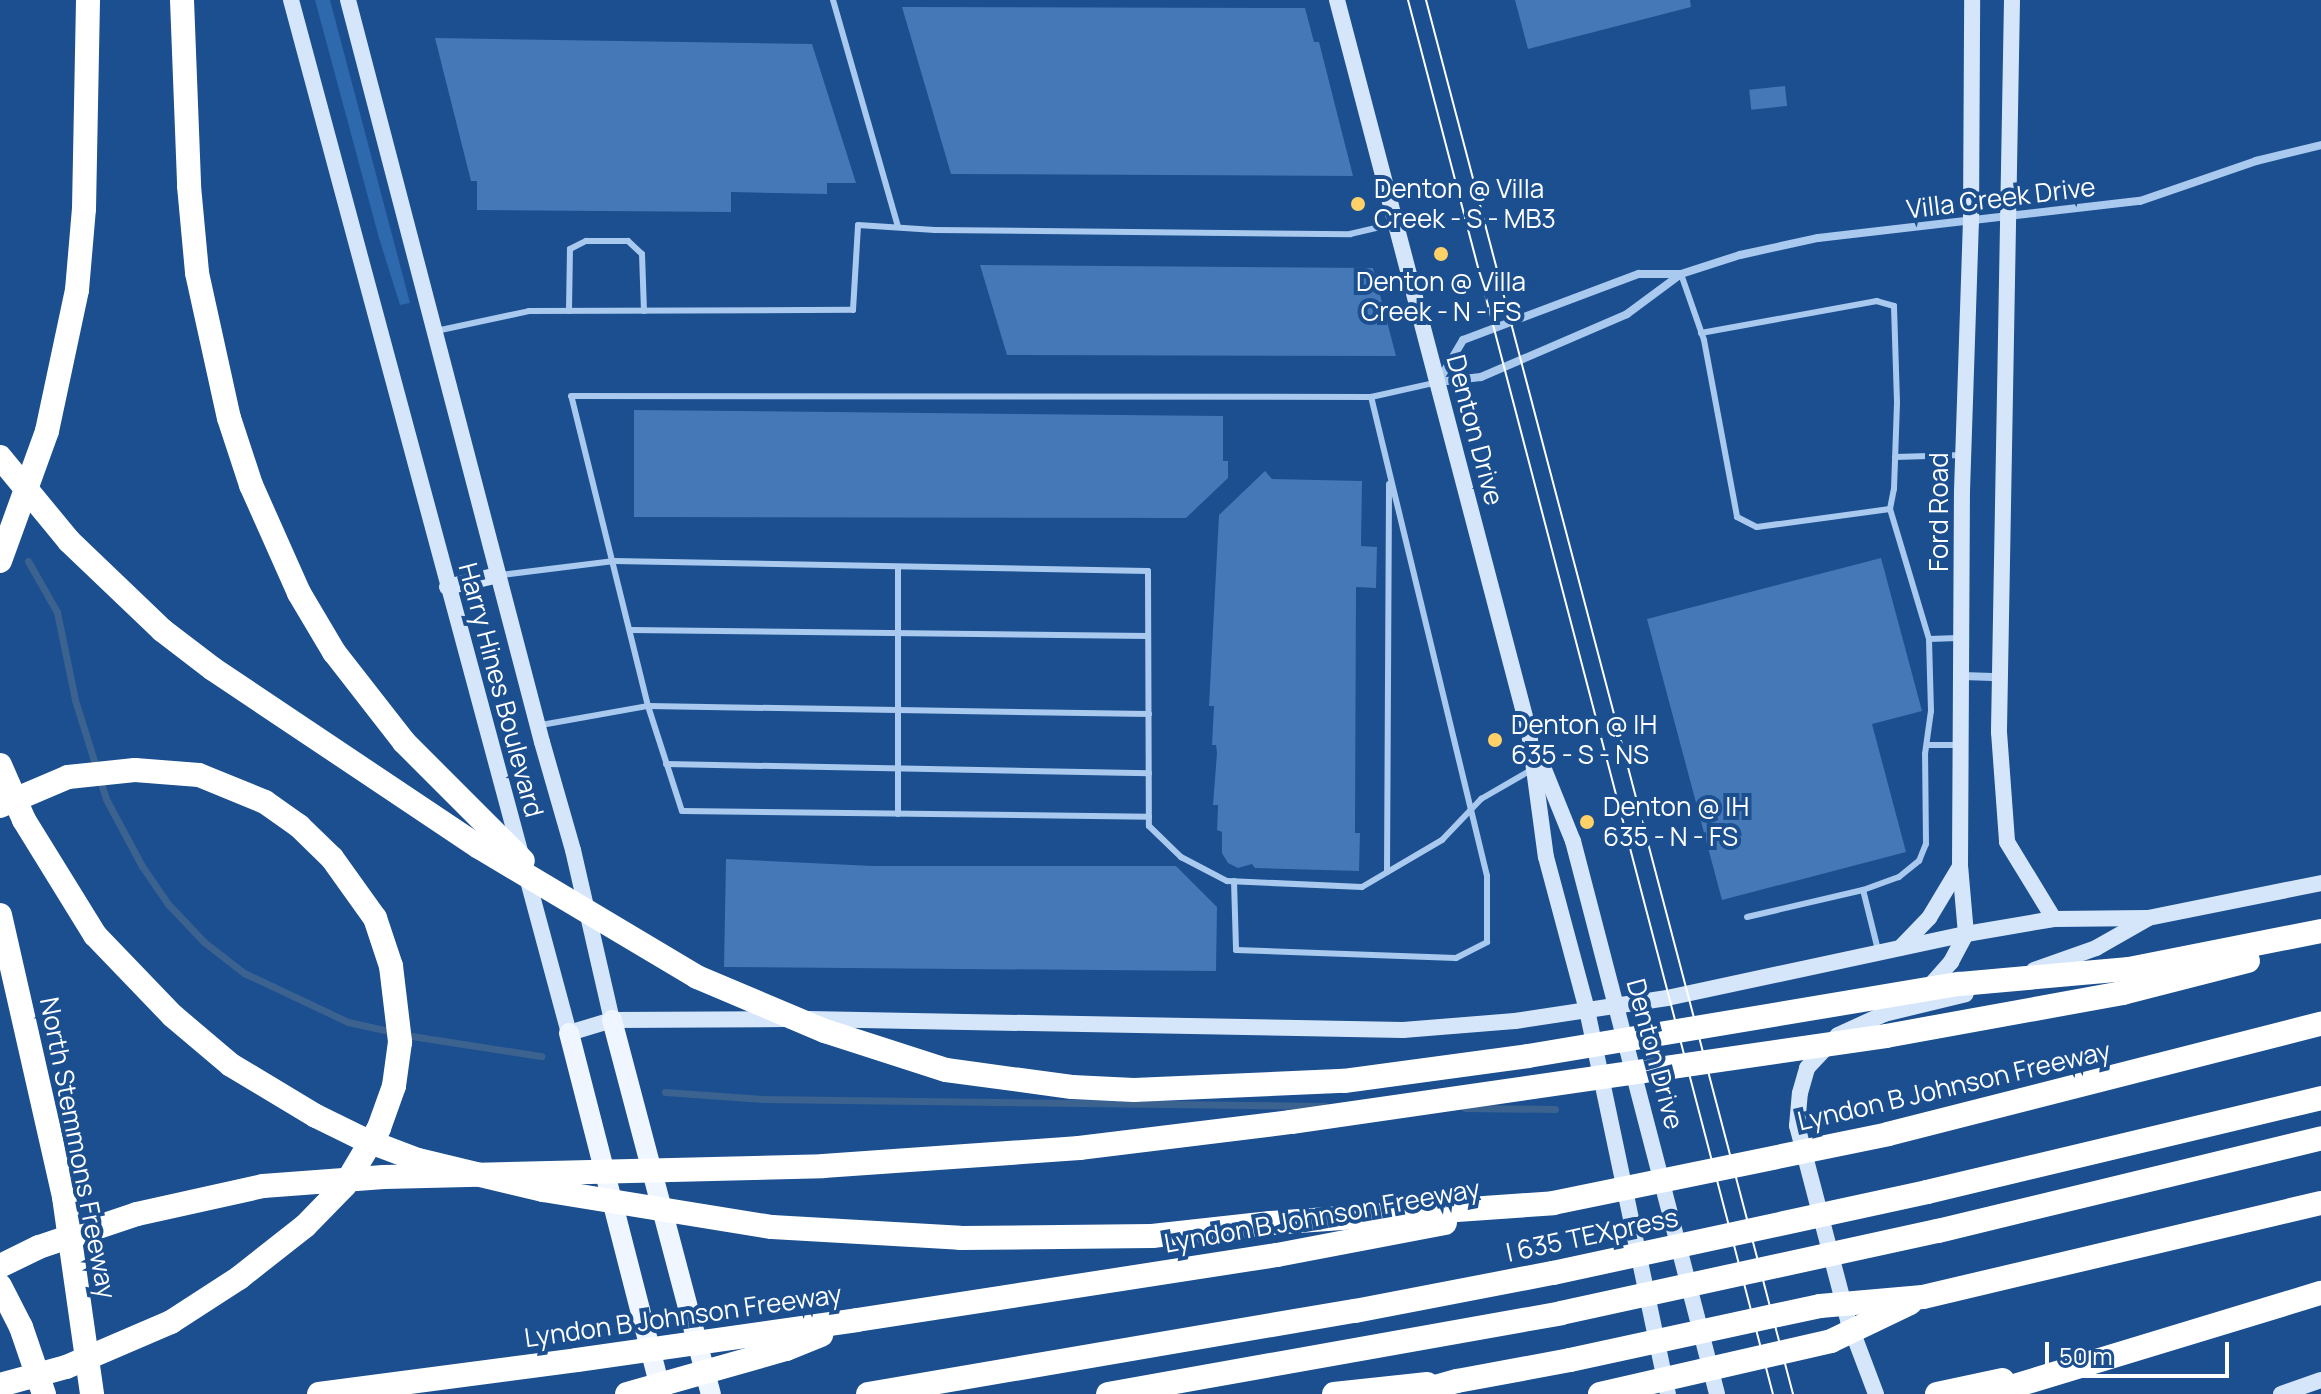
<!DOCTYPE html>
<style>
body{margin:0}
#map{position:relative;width:2321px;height:1394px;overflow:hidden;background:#1b4f8f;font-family:Manrope,sans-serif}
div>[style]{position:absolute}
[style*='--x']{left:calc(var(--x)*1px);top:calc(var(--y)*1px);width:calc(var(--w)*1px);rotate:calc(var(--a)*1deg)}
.green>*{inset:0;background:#2e69ad}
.stream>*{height:7px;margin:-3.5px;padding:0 3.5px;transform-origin:3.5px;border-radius:3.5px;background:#3c6290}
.building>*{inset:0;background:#4478b7;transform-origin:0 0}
.lane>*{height:6px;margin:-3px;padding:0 3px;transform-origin:3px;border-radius:3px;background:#a9c9ee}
.street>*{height:8px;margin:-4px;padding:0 4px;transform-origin:4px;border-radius:4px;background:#a9c9ee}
.secondary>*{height:16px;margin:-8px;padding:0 8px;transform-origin:8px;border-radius:8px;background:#d6e6fa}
.primary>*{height:20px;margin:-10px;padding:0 10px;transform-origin:10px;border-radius:10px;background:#f0f6ff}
.highway>*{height:24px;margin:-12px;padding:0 12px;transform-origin:12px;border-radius:12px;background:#fff}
.tram>*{height:2px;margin:-1px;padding:0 1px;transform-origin:1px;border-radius:1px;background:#fff}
.highway-bridge>*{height:24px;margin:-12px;padding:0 12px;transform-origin:12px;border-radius:12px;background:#fff}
.dots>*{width:22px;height:22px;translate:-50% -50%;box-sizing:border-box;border:4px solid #1b4f8f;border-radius:50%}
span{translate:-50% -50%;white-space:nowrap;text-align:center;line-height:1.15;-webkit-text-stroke:8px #1b4f8f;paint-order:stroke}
.poi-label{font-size:26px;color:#fff}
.left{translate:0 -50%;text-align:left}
.street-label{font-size:26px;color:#fff}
.scale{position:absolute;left:2045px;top:1342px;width:184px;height:36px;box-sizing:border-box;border:4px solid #fff;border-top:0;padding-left:10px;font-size:24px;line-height:28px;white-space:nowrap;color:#fff;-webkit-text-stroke:6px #1b4f8f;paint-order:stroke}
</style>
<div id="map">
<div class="green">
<i style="clip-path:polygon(315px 0,330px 0,410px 303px,400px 305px,379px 238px)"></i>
</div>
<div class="stream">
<i style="--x:28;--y:561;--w:59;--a:60.4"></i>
<i style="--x:57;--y:612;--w:90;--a:78.4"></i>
<i style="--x:75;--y:700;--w:104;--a:72.6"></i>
<i style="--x:106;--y:799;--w:76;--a:61.8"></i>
<i style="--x:142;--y:866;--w:46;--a:55.6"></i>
<i style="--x:168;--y:904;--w:52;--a:46.5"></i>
<i style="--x:204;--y:942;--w:51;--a:37.8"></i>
<i style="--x:244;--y:973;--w:115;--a:25.2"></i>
<i style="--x:348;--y:1022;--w:46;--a:12.5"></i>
<i style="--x:405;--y:1035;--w:138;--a:8.8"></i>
<i style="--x:665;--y:1092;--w:98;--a:4.1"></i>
<i style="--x:763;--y:1099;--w:562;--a:0.71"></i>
<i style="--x:1465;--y:1108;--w:90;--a:0.6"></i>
</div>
<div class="building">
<i style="clip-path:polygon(1515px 0,1690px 0,1691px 7px,1528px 49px)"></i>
<i style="clip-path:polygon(902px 7px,1305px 8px,1314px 42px,1319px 42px,1353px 176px,951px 174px)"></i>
<i style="clip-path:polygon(435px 38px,812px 44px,856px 183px,827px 183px,827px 194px,731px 192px,731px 212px,477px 210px,477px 181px,471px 181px)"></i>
<i style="left:1785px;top:86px;width:20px;height:36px;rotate:84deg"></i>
<i style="clip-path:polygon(980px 265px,1373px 268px,1396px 356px,1007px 355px)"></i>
<i style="clip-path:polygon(634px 410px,1223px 416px,1223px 461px,1228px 461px,1228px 478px,1186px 518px,634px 517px)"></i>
<i style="clip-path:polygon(1265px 471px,1272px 479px,1362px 481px,1361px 546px,1377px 547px,1376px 588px,1356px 587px,1355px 833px,1360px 833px,1359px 871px,1255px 868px,1252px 864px,1238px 868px,1228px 863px,1222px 853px,1222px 832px,1217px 830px,1218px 805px,1213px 805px,1217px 753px,1216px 745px,1212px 745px,1214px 706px,1209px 706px,1219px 515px)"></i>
<i style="clip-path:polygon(1881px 558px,1922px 711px,1872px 724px,1906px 852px,1722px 900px,1647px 619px)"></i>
<i style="clip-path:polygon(726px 859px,873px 866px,1176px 866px,1217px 907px,1216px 971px,724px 967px)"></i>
</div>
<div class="lane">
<i style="--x:833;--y:0;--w:236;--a:74"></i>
<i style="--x:1681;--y:274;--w:70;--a:70.8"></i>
<i style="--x:1704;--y:340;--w:180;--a:79.4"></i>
<i style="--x:1737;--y:517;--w:22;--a:27"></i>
<i style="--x:1757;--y:527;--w:134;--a:-7.7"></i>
<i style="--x:1890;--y:509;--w:20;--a:-79"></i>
<i style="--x:1894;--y:489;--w:87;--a:-88"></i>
<i style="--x:1897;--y:402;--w:96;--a:-91.8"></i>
<i style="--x:1894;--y:306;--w:18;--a:-164"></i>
<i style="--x:1877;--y:301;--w:179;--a:169.7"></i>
<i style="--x:569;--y:311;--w:62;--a:-89.1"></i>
<i style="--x:570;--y:249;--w:18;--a:-27"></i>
<i style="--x:586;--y:241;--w:42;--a:0"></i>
<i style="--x:628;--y:241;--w:19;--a:43"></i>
<i style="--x:642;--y:254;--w:57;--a:88"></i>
<i style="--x:436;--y:331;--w:95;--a:-12.1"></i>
<i style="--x:529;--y:311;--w:324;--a:-0.2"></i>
<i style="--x:853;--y:310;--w:85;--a:-86.6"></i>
<i style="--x:858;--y:225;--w:77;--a:3.7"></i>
<i style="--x:935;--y:230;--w:415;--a:0.6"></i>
<i style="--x:1350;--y:234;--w:44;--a:-13.1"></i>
<i style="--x:1895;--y:457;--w:68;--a:-1.7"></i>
<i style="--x:898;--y:567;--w:247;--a:90"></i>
<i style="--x:501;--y:575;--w:114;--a:-7.1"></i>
<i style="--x:614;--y:561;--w:534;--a:1.07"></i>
<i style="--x:1148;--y:571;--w:255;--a:89.8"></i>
<i style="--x:1149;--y:826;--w:45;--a:44.1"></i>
<i style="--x:1181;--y:857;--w:52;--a:27.6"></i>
<i style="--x:1227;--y:881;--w:135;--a:2.5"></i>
<i style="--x:1362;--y:887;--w:93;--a:-30.4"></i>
<i style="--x:1442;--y:840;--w:57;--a:-46.4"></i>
<i style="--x:1481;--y:799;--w:58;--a:-30.1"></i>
<i style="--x:630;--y:630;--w:518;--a:0.66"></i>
<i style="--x:1929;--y:639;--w:29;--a:-2"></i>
<i style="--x:1149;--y:714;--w:501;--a:-179.09"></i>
<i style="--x:648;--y:706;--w:319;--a:-103.9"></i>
<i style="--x:571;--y:396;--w:800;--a:0.07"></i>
<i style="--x:1371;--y:397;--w:65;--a:-12.5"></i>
<i style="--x:541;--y:725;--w:109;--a:-10.1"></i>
<i style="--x:648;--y:706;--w:110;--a:72.1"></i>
<i style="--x:682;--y:811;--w:467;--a:0.7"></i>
<i style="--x:1927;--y:745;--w:32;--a:0"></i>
<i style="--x:666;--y:764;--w:483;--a:1.1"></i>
<i style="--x:1387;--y:872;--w:388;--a:-89.7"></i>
<i style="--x:1234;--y:881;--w:69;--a:88.3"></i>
<i style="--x:1236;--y:950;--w:220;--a:2.1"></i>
<i style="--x:1456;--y:958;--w:35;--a:-27"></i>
<i style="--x:1487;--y:942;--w:66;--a:-90"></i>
<i style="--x:1487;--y:876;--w:493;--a:-103.6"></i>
<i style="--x:1747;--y:917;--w:119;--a:-13.1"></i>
<i style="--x:1878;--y:950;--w:62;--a:-104"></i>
<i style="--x:1863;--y:890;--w:38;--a:-20"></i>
<i style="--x:1899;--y:877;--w:26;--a:-39"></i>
<i style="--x:1919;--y:861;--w:18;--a:-68"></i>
<i style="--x:1926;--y:844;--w:90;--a:-90.6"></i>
<i style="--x:1925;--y:754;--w:43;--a:-82.1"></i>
<i style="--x:1931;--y:711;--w:72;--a:-91.6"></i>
<i style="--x:1929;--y:639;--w:136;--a:-106.7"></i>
</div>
<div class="street">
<i style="--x:1438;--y:382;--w:43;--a:-6.6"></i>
<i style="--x:1481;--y:377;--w:159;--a:-23.3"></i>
<i style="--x:1627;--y:314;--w:67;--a:-36.5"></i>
<i style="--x:1681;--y:274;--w:62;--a:-17.9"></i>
<i style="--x:1740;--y:255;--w:80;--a:-12.3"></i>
<i style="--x:1818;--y:238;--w:324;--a:-6.6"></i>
<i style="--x:2140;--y:201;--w:123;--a:-19"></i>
<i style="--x:2256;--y:161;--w:67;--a:-13.8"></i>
<i style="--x:1438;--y:382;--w:49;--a:-59.2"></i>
<i style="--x:1463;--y:340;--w:188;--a:-20.6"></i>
<i style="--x:1639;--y:274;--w:42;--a:0"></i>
<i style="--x:1963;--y:676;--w:37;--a:2"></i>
</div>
<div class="secondary">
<i style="--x:291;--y:0;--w:1070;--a:74.94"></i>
<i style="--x:569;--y:1033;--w:45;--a:-16.8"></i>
<i style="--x:612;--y:1020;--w:173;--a:-0.3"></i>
<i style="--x:348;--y:0;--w:767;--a:75.35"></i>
<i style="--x:542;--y:742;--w:112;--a:74"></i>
<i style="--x:573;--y:850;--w:174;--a:77.1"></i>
<i style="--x:1337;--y:0;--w:757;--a:75.3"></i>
<i style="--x:1529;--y:732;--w:126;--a:82.3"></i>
<i style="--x:1546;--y:857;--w:158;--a:75"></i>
<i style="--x:1587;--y:1010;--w:392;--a:78.1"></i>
<i style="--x:2012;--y:0;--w:732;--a:91.02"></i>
<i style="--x:1999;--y:732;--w:110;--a:85.8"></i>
<i style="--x:2007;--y:842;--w:90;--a:58.6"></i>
<i style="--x:447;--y:587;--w:52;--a:-13.2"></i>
<i style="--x:1539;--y:757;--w:91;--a:68"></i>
<i style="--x:1573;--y:841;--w:571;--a:75.4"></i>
<i style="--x:1900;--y:948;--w:42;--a:-46"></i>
<i style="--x:1929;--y:918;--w:58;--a:-59"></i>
<i style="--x:2034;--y:970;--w:66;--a:-19.5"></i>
<i style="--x:2096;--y:948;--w:59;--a:-29.6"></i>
<i style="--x:1912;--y:1006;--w:59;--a:-48.4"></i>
<i style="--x:1951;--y:962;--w:32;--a:-62"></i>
<i style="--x:1966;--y:934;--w:68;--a:-95"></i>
<i style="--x:1960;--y:866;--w:375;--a:-89.7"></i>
<i style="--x:1962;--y:491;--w:269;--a:-88.1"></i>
<i style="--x:1971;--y:222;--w:222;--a:-89.7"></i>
<i style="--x:808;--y:1019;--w:595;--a:1.06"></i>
<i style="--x:1403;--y:1030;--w:112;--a:-4.6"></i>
<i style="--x:1515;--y:1021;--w:154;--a:-8.6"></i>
<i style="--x:1667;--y:998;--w:306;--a:-12.1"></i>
<i style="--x:1966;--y:934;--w:89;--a:-9.7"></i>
<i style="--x:2054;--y:919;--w:94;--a:-0.6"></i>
<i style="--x:2148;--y:918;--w:177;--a:-11.4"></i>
<i style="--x:1876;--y:1394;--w:79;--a:-110.7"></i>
<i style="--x:1848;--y:1320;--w:201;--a:-104.7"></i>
<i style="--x:1797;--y:1126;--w:33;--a:-85"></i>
<i style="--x:1800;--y:1093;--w:26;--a:-74"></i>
<i style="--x:1807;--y:1068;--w:45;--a:-46.8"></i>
<i style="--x:1838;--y:1035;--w:51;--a:-24.5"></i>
<i style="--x:1884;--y:1014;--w:84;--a:-13.7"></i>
<i style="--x:2281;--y:1394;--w:42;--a:-19.3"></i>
</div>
<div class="primary">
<i style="--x:612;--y:1020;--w:387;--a:75.2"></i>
<i style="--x:569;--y:1033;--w:373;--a:75.6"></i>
</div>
<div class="highway">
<i style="--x:182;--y:0;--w:186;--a:87.8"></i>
<i style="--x:0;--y:561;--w:138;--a:-70.1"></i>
<i style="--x:47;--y:431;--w:144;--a:-78"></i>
<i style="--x:77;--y:290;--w:81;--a:-85.1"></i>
<i style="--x:84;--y:209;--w:209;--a:-88.9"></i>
<i style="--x:0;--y:765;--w:60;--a:66.4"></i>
<i style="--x:24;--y:820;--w:135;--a:58.3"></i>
<i style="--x:95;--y:935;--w:112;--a:46.1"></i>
<i style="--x:173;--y:1016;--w:76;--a:40.2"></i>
<i style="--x:231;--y:1065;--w:99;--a:31"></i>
<i style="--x:316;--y:1116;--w:55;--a:26.1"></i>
<i style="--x:365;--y:1140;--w:57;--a:20.7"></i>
<i style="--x:418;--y:1160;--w:129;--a:13.5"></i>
<i style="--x:0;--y:915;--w:289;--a:77.2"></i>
<i style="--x:64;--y:1197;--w:199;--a:81.9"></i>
<i style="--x:1888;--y:1134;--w:447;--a:-14.3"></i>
<i style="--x:1927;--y:1192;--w:405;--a:-13.4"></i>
<i style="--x:772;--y:1227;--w:188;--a:3.3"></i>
<i style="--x:960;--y:1238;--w:192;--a:-0.6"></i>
<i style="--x:1152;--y:1236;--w:119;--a:-6.3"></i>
<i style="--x:1270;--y:1223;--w:284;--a:-4"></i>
<i style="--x:1938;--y:1231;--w:394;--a:-13.6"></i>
<i style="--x:0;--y:1286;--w:46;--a:62.9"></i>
<i style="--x:21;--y:1327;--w:71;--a:71.1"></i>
<i style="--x:1923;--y:1297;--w:409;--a:-13.3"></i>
<i style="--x:857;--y:1320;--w:425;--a:-8.8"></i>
<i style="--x:1277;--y:1255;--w:171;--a:-10.8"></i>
<i style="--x:319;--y:1394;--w:260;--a:-7.5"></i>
<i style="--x:1334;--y:1394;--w:94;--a:-6.1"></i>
<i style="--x:1410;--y:1394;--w:49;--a:-15.5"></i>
<i style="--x:1457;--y:1381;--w:115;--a:-10.5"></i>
<i style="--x:1937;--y:1394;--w:67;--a:-12"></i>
<i style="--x:1988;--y:1394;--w:348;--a:-16.9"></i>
</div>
<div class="tram">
<i style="--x:1408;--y:0;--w:1441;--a:75.33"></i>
<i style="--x:1426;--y:0;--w:1442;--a:75.25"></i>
</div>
<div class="highway-bridge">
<i style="--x:189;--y:186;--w:87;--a:84.7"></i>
<i style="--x:197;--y:273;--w:148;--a:77.6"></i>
<i style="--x:229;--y:418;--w:71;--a:71.8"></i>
<i style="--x:251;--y:485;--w:118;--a:66"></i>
<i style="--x:299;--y:593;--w:69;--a:59.3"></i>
<i style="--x:334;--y:652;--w:114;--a:52.1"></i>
<i style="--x:404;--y:742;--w:168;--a:45"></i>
<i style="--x:0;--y:457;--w:109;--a:50.6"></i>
<i style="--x:69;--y:541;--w:129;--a:43.7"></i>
<i style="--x:162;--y:630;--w:64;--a:37.4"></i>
<i style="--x:213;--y:669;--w:320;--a:33.8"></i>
<i style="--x:479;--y:847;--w:254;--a:30.8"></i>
<i style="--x:697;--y:977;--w:139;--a:22.9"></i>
<i style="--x:825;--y:1031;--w:127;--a:17.9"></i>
<i style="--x:946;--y:1070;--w:127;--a:7.7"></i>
<i style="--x:1072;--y:1087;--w:62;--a:2.8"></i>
<i style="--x:1134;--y:1090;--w:210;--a:-2.5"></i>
<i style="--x:1344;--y:1081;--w:186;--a:-7.7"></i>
<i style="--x:1528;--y:1056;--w:438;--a:-9.5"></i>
<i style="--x:1960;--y:984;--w:170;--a:-5.1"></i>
<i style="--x:2129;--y:969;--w:196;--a:-11.2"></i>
<i style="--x:0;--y:806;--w:74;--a:-23.1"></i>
<i style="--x:68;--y:777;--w:67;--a:-6"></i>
<i style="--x:135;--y:770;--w:64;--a:4.5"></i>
<i style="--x:199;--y:775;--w:71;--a:22.2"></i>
<i style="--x:265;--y:802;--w:42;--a:35.2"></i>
<i style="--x:299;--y:826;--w:46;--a:44.1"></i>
<i style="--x:332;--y:858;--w:74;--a:54.4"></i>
<i style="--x:375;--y:918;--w:51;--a:71.6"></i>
<i style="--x:391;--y:966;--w:77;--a:83.2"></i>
<i style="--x:400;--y:1042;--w:44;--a:97.8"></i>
<i style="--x:394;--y:1086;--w:45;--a:109.7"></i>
<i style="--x:379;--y:1128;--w:66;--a:120.8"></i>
<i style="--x:345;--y:1185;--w:57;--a:134.3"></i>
<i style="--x:305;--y:1226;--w:84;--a:141.8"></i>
<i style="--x:239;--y:1278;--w:81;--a:147.1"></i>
<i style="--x:171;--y:1322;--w:114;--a:156.8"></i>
<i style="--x:66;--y:1367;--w:68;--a:164.7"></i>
<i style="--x:543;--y:1190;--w:232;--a:9.2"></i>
<i style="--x:1553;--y:1203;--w:342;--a:-11.6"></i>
<i style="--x:0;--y:1266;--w:43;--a:-26"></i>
<i style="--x:39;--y:1247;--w:103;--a:-18.6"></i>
<i style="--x:137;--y:1214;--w:129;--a:-12.5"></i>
<i style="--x:263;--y:1186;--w:121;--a:-4.3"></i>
<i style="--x:384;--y:1177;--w:439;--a:-1.4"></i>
<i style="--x:823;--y:1166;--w:257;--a:-4"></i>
<i style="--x:1079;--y:1148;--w:214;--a:-7"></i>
<i style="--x:1291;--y:1122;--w:601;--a:-8.22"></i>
<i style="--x:1886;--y:1036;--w:241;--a:-10.3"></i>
<i style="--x:2123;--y:993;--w:129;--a:-14.4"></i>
<i style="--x:577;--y:1360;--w:283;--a:-8.1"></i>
<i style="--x:1570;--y:1360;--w:256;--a:-12.2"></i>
<i style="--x:1820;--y:1306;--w:103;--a:-5"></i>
<i style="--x:627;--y:1394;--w:165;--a:-15.8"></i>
<i style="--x:786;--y:1349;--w:38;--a:-22"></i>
<i style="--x:868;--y:1394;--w:494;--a:-9.7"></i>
<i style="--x:1355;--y:1311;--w:202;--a:-10.9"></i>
<i style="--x:1553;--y:1273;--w:383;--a:-12.2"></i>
<i style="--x:1108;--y:1394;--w:460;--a:-10.1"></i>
<i style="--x:1561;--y:1313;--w:386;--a:-12.3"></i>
<i style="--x:1600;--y:1394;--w:237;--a:-12.9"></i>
<i style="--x:1831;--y:1341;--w:88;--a:-25.7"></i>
</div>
<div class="dots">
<i style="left:1358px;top:204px;background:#ffd166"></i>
<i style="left:1441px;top:254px;background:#ffd166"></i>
<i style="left:1495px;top:740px;background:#ffd166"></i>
<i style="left:1587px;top:822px;background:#ffd166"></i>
</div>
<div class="poi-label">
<span class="left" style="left:1374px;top:204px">Denton @ Villa<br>Creek - S - MB3</span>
<span style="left:1441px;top:297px">Denton @ Villa<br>Creek - N - FS</span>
<span class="left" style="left:1511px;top:740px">Denton @ IH<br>635 - S - NS</span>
<span class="left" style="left:1603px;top:822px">Denton @ IH<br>635 - N - FS</span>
</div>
<div class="street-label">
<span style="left:2001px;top:198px;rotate:-7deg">Villa Creek Drive</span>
<span style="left:1475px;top:430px;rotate:75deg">Denton Drive</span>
<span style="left:1939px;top:512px;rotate:-90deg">Ford Road</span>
<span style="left:501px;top:690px;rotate:75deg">Harry Hines Boulevard</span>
<span style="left:1655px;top:1054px;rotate:75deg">Denton Drive</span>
<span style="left:1954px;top:1086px;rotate:-13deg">Lyndon B Johnson Freeway</span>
<span style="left:78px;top:1148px;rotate:79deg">North Stemmons Freeway</span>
<span style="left:1322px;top:1216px;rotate:-10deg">Lyndon B Johnson Freeway</span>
<span style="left:1592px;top:1235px;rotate:-12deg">I 635 TEXpress</span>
<span style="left:683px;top:1316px;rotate:-8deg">Lyndon B Johnson Freeway</span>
</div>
<div class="scale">50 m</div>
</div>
